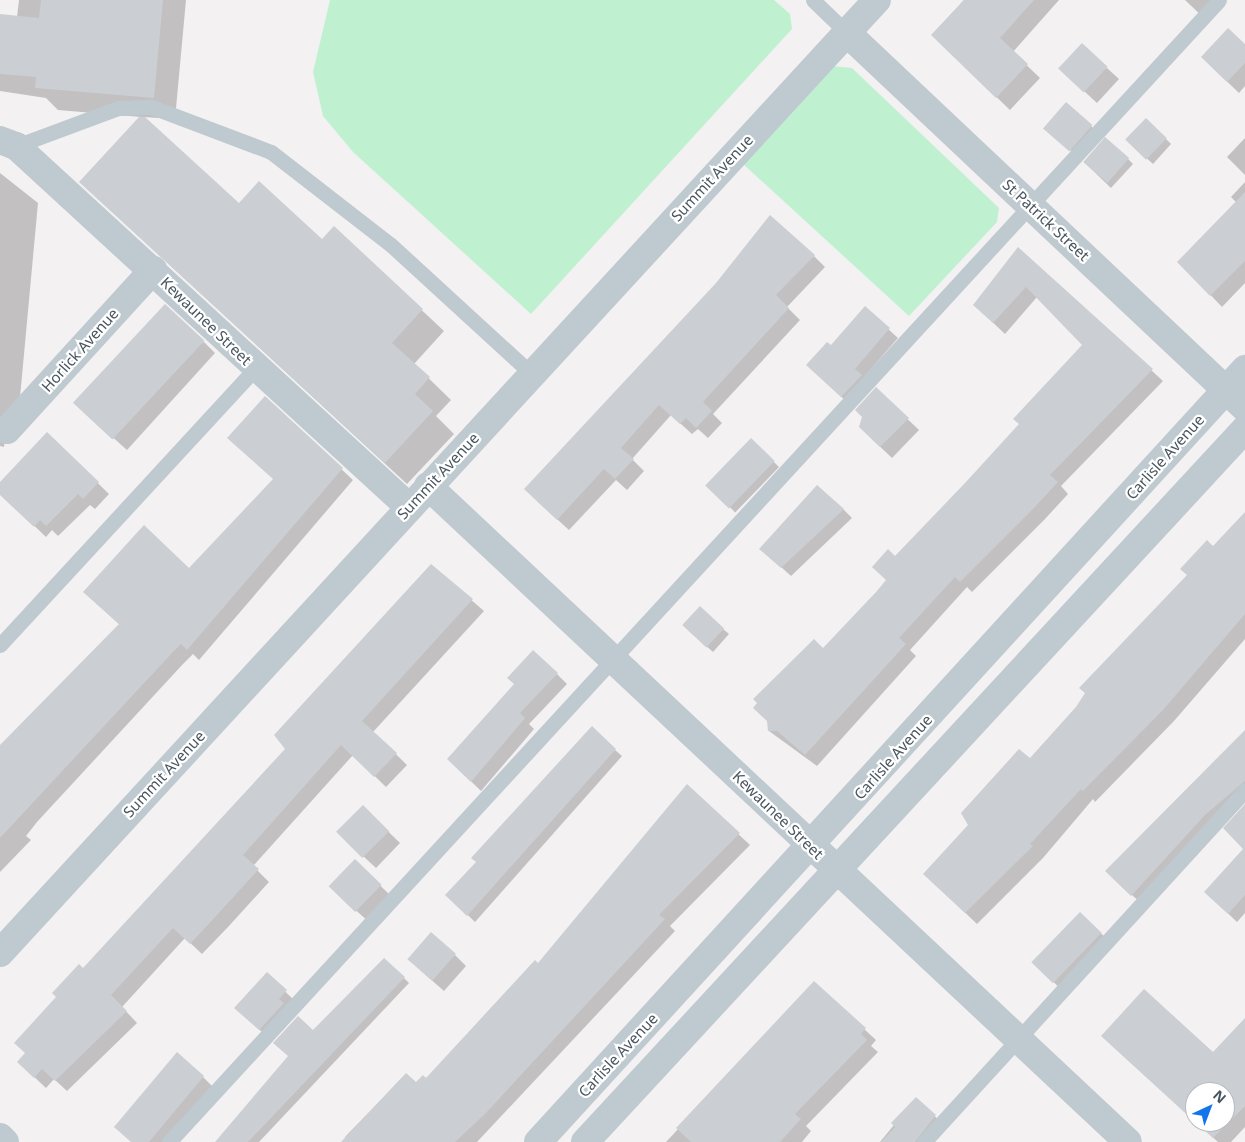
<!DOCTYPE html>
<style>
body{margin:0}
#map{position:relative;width:1245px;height:1142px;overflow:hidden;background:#f3f1f1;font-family:"Noto Sans",sans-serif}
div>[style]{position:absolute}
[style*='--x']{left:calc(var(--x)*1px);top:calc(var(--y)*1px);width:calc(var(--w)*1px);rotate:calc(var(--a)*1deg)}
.green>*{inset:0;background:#bff1d1}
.shadow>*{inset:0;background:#0003;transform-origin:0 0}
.building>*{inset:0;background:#cbced3;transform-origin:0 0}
.service>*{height:15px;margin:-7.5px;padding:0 7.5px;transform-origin:7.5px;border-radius:7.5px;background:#bec9d0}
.minor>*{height:28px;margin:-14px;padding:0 14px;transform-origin:14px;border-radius:14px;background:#bec9d0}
.tertiary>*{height:28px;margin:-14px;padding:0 14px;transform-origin:14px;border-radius:14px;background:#bec9d0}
span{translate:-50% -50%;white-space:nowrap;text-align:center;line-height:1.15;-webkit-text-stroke:4.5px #fff;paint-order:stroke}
.street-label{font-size:15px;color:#48555f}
.north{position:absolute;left:1185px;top:1082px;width:50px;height:50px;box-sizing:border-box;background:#fff;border:1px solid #b6bbbf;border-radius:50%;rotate:43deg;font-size:14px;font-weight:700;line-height:20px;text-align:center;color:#48555f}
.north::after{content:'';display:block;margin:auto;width:18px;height:22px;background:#1375eb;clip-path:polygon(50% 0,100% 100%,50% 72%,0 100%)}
</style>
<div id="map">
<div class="green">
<i style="clip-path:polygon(330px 0,774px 0,790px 14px,792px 29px,531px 314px,353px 152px,323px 116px,313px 72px)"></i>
<i style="clip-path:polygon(832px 66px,852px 68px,999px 208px,997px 222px,909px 316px,742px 163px)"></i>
</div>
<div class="shadow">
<i style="clip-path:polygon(19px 0,186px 0,175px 119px,143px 117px,239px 205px,322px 241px,334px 228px,444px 331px,414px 364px,451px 400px,436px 416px,454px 434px,407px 484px,80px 182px,141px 117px,58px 110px,46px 98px,0 91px,0 16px,17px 17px)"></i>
<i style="clip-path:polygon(964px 0,1059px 0,1013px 52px,1040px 78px,1010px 110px,932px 35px)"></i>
<i style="clip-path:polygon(1185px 0,1222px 0,1205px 19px)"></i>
<i style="clip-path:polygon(1245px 46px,1245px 86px,1239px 93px,1214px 69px)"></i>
<i style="clip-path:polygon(1107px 68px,1119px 79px,1097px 103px,1072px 80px)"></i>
<i style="clip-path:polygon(1146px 119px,1171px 144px,1153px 164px,1132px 145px)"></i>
<i style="clip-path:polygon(1091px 126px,1096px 131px,1075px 154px,1049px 133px)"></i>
<i style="clip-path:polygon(1245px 138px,1245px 175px,1227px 157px)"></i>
<i style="clip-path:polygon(1128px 159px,1133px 164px,1111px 188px,1084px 162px)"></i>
<i style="clip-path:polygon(0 173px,38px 203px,17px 430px,6px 429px,4px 447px,0 446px)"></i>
<i style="clip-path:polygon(1245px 182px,1245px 283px,1222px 307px,1179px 262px,1237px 203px,1231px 197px)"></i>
<i style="clip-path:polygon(1019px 249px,1163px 381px,1061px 486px,1068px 494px,1045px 519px,972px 592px,967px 587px,910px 650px,916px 656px,817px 766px,769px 731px,823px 650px,887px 581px,895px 558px,1020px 425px,1084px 345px,1037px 297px,1005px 334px,986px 316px)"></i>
<i style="clip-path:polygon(814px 256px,825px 267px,787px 307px,800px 320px,713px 414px,722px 423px,708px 438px,698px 429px,692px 434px,671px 415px,632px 459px,644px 471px,627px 490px,616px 480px,569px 530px,537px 501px)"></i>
<i style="clip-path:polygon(865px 308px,898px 338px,863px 378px,850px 405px,817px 374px,831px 347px)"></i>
<i style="clip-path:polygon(204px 342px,215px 353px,127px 450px,74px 403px)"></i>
<i style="clip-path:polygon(876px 389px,919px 430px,892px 458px,872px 439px,864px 417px)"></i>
<i style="clip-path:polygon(265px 398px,353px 480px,199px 660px,193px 654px,183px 664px,37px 822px,26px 836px,31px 840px,0 872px,0 748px,120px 625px,96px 603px,189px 570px,274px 480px)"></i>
<i style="clip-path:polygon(47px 433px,109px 494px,95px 509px,90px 505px,58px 536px,52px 530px,46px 537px,0 493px,0 484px)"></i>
<i style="left:751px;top:440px;width:39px;height:63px;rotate:44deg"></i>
<i style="clip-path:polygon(843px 509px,852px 518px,791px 576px,770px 557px)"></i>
<i style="clip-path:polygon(1245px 514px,1245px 639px,1174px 721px,1095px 802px,1093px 799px,1043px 858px,977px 924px,936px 885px,1030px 760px)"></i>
<i style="clip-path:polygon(431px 565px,484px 611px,373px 732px,407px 765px,386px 787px,353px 755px,253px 866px,269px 882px,228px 927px,202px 954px,185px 938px,122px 1007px,137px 1023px,67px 1091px,54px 1079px,46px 1088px,30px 1073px,26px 1053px,83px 970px,287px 749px)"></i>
<i style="clip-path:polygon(723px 629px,729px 634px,713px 652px,689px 631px)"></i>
<i style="clip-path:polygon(557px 674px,567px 684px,529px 724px,534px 729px,481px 791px,448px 759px)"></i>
<i style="clip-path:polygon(1245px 735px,1245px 791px,1141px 903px,1115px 880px)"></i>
<i style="clip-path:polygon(615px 750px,622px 756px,475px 922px,447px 895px,478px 862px)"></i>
<i style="clip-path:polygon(687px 786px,750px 845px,670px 926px,675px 931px,477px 1142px,349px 1142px,345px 1137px,406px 1074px,417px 1084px,426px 1080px,538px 965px)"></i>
<i style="clip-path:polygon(363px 807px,400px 843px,376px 868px,350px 844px)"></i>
<i style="clip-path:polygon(1245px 812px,1245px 913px,1237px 922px,1214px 900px,1245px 848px)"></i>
<i style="clip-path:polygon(355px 861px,392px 897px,369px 922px,342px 898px)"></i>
<i style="clip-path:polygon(1080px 913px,1110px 942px,1064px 992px,1041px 970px)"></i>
<i style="clip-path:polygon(455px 955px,466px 966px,444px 991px,420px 970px)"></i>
<i style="clip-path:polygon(267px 974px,296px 1002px,270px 1039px,246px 1018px)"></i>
<i style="clip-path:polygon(404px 978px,409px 983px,259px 1142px,221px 1142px,313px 1032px)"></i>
<i style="clip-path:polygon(814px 983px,876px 1040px,871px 1046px,878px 1052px,806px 1126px,811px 1131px,802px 1142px,666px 1142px)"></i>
<i style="clip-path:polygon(1144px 990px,1214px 1054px,1245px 1020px,1245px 1127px,1231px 1142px,1218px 1142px,1196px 1122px,1225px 1122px,1225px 1092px,1195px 1092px,1195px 1121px)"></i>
<i style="clip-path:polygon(203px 1077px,214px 1088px,169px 1142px,132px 1142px)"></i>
<i style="clip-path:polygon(916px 1098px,945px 1126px,930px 1142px,880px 1142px)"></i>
</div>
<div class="building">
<i style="clip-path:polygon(41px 0,163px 0,154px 98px,35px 88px,36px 77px,0 74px,0 14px,39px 18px)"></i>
<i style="clip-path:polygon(964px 0,1034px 0,1000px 38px,1028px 64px,996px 98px,931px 35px)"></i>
<i style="clip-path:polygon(1228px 28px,1245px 44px,1245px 63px,1227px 82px,1201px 57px)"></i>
<i style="left:1082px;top:43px;width:35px;height:35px;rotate:43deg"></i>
<i style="left:1066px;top:102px;width:35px;height:35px;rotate:41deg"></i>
<i style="clip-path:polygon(139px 117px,145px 117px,239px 203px,259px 181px,322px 239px,334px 226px,423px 309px,392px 343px,430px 377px,415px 394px,433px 411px,385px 463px,79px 182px)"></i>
<i style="left:1146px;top:118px;width:29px;height:30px;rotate:44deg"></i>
<i style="left:1105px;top:137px;width:32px;height:33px;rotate:41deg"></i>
<i style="clip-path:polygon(1245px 192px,1245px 261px,1210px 296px,1177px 262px)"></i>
<i style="clip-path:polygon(770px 215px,815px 255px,776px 295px,789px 308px,703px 402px,712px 411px,696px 428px,686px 418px,680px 424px,659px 405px,621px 448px,634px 459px,615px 479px,604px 469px,557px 520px,524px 489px,716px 283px)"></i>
<i style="clip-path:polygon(1018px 247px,1153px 369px,1050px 475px,1058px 482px,1034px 508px,960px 582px,955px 577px,899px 638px,906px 644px,805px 755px,777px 731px,768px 731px,767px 721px,753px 708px,757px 703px,753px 699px,814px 639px,823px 648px,877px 591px,886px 580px,872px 567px,888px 549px,895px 556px,966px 482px,1019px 424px,1013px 419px,1082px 345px,1026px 287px,993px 323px,973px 305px)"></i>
<i style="left:165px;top:304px;width:54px;height:135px;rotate:43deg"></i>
<i style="clip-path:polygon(865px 306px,890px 328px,855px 369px,862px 375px,841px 397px,806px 365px,827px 342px,831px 345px)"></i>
<i style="clip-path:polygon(876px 387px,909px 418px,880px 447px,859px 427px,862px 417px,855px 410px)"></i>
<i style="clip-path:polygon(265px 396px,343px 468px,187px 650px,181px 644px,172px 653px,0 838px,0 745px,119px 624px,83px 592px,144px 525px,189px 568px,273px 479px,227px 438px)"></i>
<i style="clip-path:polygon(47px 432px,99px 482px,83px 499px,78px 494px,46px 526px,40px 520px,34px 527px,0 495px,0 482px)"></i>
<i style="left:751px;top:438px;width:33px;height:66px;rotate:44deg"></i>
<i style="clip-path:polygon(817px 485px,844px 509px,781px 568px,759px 549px)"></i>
<i style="clip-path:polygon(1245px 512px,1245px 614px,1163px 710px,1083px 791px,1081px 789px,1030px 844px,1033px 846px,965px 913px,923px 874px,968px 825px,961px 813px,1019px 749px,1030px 758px,1076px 707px,1085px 693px,1079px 688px,1187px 575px,1180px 569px,1207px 540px,1213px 546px)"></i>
<i style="clip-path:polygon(431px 564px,473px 599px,362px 721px,397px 753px,374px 777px,341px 745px,243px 855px,259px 869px,217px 915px,190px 944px,173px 928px,111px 995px,127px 1011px,55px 1081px,42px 1069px,34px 1078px,17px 1062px,25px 1053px,14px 1043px,56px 997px,52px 993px,79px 964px,83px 968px,285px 749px,274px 735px)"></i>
<i style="left:700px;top:606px;width:33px;height:26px;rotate:43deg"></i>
<i style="clip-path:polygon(533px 650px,558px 673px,520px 713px,525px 718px,471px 782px,447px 759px,514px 684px,507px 678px)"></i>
<i style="clip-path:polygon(592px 726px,616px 749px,467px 916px,445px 895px,476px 862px,471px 858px)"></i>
<i style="clip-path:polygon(1245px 730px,1245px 781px,1205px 815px,1131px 896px,1105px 871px)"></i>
<i style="clip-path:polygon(687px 784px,740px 833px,659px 915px,665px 919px,485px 1114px,455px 1142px,341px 1142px,406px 1073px,416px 1082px,423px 1075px,426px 1078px,535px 960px,538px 963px)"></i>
<i style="clip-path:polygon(1245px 804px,1245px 895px,1228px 914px,1204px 892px,1243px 849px,1223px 828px)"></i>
<i style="left:363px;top:805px;width:37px;height:38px;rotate:45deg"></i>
<i style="left:355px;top:859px;width:37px;height:38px;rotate:44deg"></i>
<i style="left:1080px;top:912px;width:30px;height:70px;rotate:44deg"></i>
<i style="left:431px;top:932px;width:33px;height:36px;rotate:41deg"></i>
<i style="clip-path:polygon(384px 958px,405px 977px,248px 1142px,215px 1142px,288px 1056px,273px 1043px,298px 1016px,313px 1030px)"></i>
<i style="clip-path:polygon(267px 972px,287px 990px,279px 999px,284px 1003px,259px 1030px,234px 1008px)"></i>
<i style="clip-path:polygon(814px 981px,866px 1028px,861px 1034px,867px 1040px,795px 1114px,801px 1119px,780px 1142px,691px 1142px,676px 1128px)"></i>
<i style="clip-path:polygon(1144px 989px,1213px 1052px,1245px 1018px,1245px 1106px,1213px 1138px,1195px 1122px,1225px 1122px,1225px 1092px,1195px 1092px,1195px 1122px,1101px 1036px)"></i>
<i style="clip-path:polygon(177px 1052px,204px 1076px,149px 1142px,131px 1142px,114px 1127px)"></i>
<i style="clip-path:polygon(916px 1097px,936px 1115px,915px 1142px,881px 1142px,895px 1127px,891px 1123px)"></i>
</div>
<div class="service">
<i style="--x:813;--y:0;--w:47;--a:44.1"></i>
<i style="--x:16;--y:146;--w:109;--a:-20.4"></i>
<i style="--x:118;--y:108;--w:34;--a:-2"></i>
<i style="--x:152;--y:107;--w:127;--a:20.7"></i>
<i style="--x:271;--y:152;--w:152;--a:37.8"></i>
<i style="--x:391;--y:245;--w:191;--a:42.5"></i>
<i style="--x:0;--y:645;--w:377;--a:-47.3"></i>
<i style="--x:169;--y:1142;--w:1551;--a:-47.4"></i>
<i style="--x:924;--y:1142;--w:476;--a:-47.6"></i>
</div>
<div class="minor">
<i style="--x:847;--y:33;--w:547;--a:43.3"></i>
<i style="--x:0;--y:140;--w:17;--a:21"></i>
<i style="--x:16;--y:146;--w:534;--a:42.57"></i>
<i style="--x:7;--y:430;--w:217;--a:-47.6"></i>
<i style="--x:428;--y:486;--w:959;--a:43.14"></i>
<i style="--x:0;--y:953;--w:1295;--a:-47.38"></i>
<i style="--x:0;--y:1137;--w:7;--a:45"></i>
</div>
<div class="tertiary">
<i style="--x:538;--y:1142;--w:1048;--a:-47.55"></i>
<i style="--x:585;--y:1142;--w:972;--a:-47.21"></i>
</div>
<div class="street-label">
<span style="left:712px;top:178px;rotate:-47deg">Summit Avenue</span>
<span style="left:1046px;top:220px;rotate:43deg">St Patrick Street</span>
<span style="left:206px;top:321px;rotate:44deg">Kewaunee Street</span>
<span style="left:80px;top:350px;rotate:-48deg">Horlick Avenue</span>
<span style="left:1165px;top:457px;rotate:-48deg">Carlisle Avenue</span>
<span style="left:438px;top:476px;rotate:-47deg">Summit Avenue</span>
<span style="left:893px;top:757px;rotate:-48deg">Carlisle Avenue</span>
<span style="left:164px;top:774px;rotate:-47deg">Summit Avenue</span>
<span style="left:778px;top:815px;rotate:44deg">Kewaunee Street</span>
<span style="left:618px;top:1055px;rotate:-47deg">Carlisle Avenue</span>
</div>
<div class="north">N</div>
</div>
